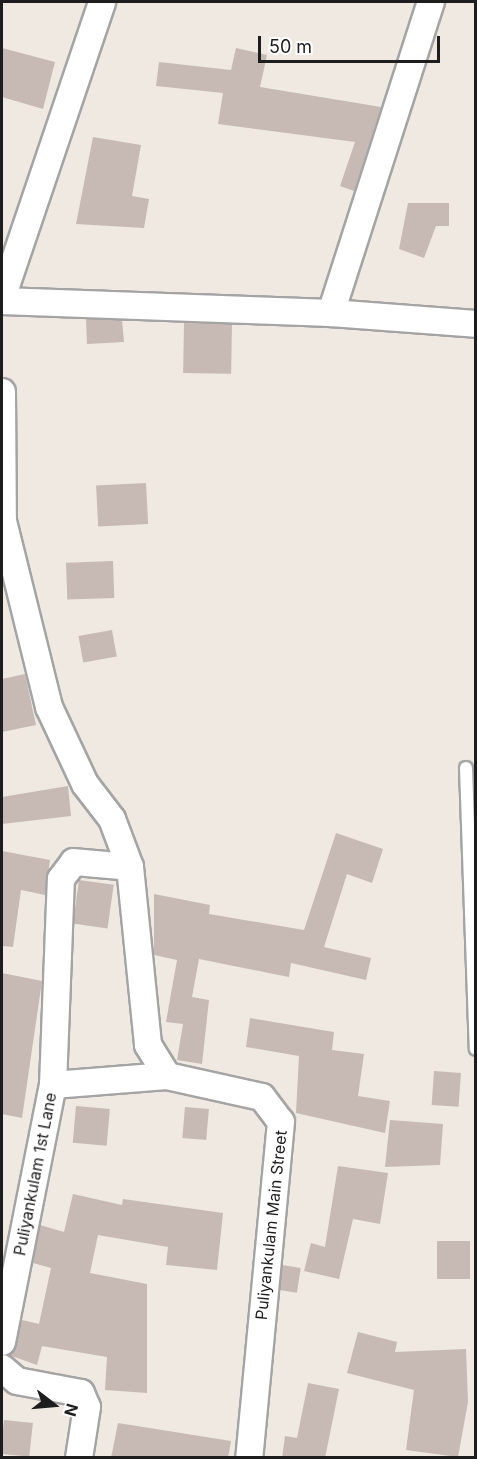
<!DOCTYPE html>
<style>
body{margin:0}
#map{position:relative;width:477px;height:1459px;overflow:hidden;background:#efe9e2;font-family:Inter,sans-serif}
div>[style]{position:absolute}
[style*='--x']{left:calc(var(--x)*1px);top:calc(var(--y)*1px);width:calc(var(--w)*1px);rotate:calc(var(--a)*1deg)}
.building>*{inset:0;background:#c7bab5;transform-origin:0 0}
.roads{filter:drop-shadow(2px 0 #a4a4a4) drop-shadow(-2px 0 #a4a4a4) drop-shadow(0 2px #a4a4a4) drop-shadow(0 -2px #a4a4a4)}
.service>*{height:12px;margin:-6px;padding:0 6px;transform-origin:6px;border-radius:6px;background:#fff}
.minor>*{height:26px;margin:-13px;padding:0 13px;transform-origin:13px;border-radius:13px;background:#fff}
span{translate:-50% -50%;white-space:nowrap;text-align:center;line-height:1.15;-webkit-text-stroke:4.5px #fff;paint-order:stroke}
.street-label{font-size:16px;color:#1d1d1d}
.frame{position:absolute;inset:0;border:3px solid #1d1d1d;pointer-events:none}
.north{position:absolute;left:24px;top:1375px;width:60px;height:60px;-webkit-text-stroke:4px #fff;paint-order:stroke;rotate:106deg;font-size:16px;font-weight:700;line-height:24px;text-align:center;color:#1d1d1d}
.north::after{content:'';display:block;margin:auto;width:21px;height:27px;background:#1d1d1d;clip-path:polygon(50% 0,100% 100%,50% 72%,0 100%)}
.scale{position:absolute;left:258px;top:36px;width:182px;height:27px;box-sizing:border-box;border:3px solid #1d1d1d;border-top:0;padding-left:8px;font-size:18px;line-height:21px;white-space:nowrap;color:#1d1d1d;-webkit-text-stroke:4px #fff;paint-order:stroke}
</style>
<div id="map">
<div class="building">
<i style="clip-path:polygon(2px 48px,55px 62px,43px 109px,2px 97px)"></i>
<i style="clip-path:polygon(236px 48px,267px 55px,260px 87px,381px 107px,354px 191px,340px 186px,355px 142px,218px 124px,223px 93px,156px 86px,159px 62px,231px 70px)"></i>
<i style="clip-path:polygon(93px 137px,141px 145px,132px 196px,149px 199px,144px 228px,76px 224px)"></i>
<i style="clip-path:polygon(408px 203px,449px 203px,449px 226px,436px 226px,424px 258px,399px 249px)"></i>
<i style="clip-path:polygon(86px 319px,122px 320px,124px 342px,87px 344px)"></i>
<i style="left:184px;top:323px;width:48px;height:50px;rotate:1deg"></i>
<i style="left:146px;top:483px;width:41px;height:50px;rotate:87deg"></i>
<i style="left:113px;top:561px;width:37px;height:47px;rotate:88deg"></i>
<i style="left:112px;top:630px;width:27px;height:34px;rotate:80deg"></i>
<i style="clip-path:polygon(25px 674px,36px 725px,2px 732px,2px 679px)"></i>
<i style="clip-path:polygon(68px 786px,71px 816px,2px 824px,2px 797px)"></i>
<i style="clip-path:polygon(336px 833px,383px 849px,372px 883px,347px 874px,324px 947px,371px 958px,366px 980px,291px 963px,289px 977px,199px 959px,192px 997px,209px 1000px,202px 1064px,177px 1060px,183px 1024px,166px 1022px,177px 960px,154px 955px,154px 894px,210px 905px,209px 914px,304px 930px)"></i>
<i style="clip-path:polygon(2px 851px,50px 860px,45px 895px,21px 890px,13px 947px,2px 946px)"></i>
<i style="left:79px;top:880px;width:35px;height:44px;rotate:8deg"></i>
<i style="clip-path:polygon(2px 973px,42px 981px,22px 1118px,2px 1114px)"></i>
<i style="clip-path:polygon(250px 1018px,334px 1032px,332px 1050px,364px 1054px,358px 1096px,390px 1101px,385px 1133px,296px 1113px,299px 1056px,246px 1047px)"></i>
<i style="left:434px;top:1071px;width:27px;height:34px;rotate:4deg"></i>
<i style="left:76px;top:1106px;width:34px;height:37px;rotate:5deg"></i>
<i style="left:185px;top:1107px;width:24px;height:31px;rotate:5deg"></i>
<i style="clip-path:polygon(390px 1120px,443px 1124px,440px 1165px,385px 1167px)"></i>
<i style="clip-path:polygon(338px 1166px,388px 1173px,380px 1224px,353px 1219px,339px 1279px,304px 1271px,311px 1243px,325px 1247px)"></i>
<i style="clip-path:polygon(73px 1194px,122px 1205px,123px 1199px,223px 1213px,217px 1270px,166px 1265px,168px 1247px,98px 1235px,90px 1273px,147px 1284px,147px 1393px,105px 1390px,107px 1357px,42px 1346px,37px 1365px,9px 1355px,22px 1320px,39px 1324px,51px 1268px,33px 1263px,40px 1225px,64px 1232px)"></i>
<i style="left:437px;top:1241px;width:33px;height:38px"></i>
<i style="left:282px;top:1265px;width:19px;height:25px;rotate:9deg"></i>
<i style="clip-path:polygon(358px 1332px,397px 1342px,395px 1352px,466px 1349px,468px 1402px,458px 1457px,406px 1450px,414px 1390px,347px 1373px)"></i>
<i style="clip-path:polygon(308px 1383px,339px 1389px,325px 1458px,282px 1458px,285px 1436px,297px 1438px)"></i>
<i style="left:4px;top:1420px;width:29px;height:34px;rotate:6deg"></i>
<i style="clip-path:polygon(118px 1423px,231px 1441px,228px 1458px,111px 1458px)"></i>
</div>
<div class="roads">
<div class="service">
<i style="--x:466;--y:768;--w:281;--a:88"></i>
</div>
<div class="minor">
<i style="--x:2;--y:298;--w:312;--a:-71.3"></i>
<i style="--x:2;--y:301;--w:329;--a:2.1"></i>
<i style="--x:331;--y:313;--w:145;--a:4.3"></i>
<i style="--x:331;--y:313;--w:327;--a:-72.2"></i>
<i style="--x:2;--y:392;--w:129;--a:89.6"></i>
<i style="--x:3;--y:521;--w:192;--a:76.1"></i>
<i style="--x:49;--y:707;--w:85;--a:64.9"></i>
<i style="--x:85;--y:784;--w:44;--a:52.4"></i>
<i style="--x:112;--y:819;--w:51;--a:69.4"></i>
<i style="--x:130;--y:867;--w:179;--a:84.2"></i>
<i style="--x:148;--y:1045;--w:36;--a:58"></i>
<i style="--x:53;--y:1085;--w:114;--a:-4.5"></i>
<i style="--x:167;--y:1076;--w:97;--a:12.5"></i>
<i style="--x:262;--y:1097;--w:31;--a:53"></i>
<i style="--x:281;--y:1122;--w:338;--a:95.4"></i>
<i style="--x:2;--y:1342;--w:262;--a:-78.8"></i>
<i style="--x:53;--y:1085;--w:206;--a:-87.8"></i>
<i style="--x:61;--y:879;--w:21;--a:-53"></i>
<i style="--x:74;--y:862;--w:56;--a:5.1"></i>
<i style="--x:2;--y:1368;--w:20;--a:41"></i>
<i style="--x:17;--y:1381;--w:65;--a:10.6"></i>
<i style="--x:81;--y:1393;--w:15;--a:67"></i>
<i style="--x:87;--y:1407;--w:52;--a:98.9"></i>
</div>
</div>
<div class="street-label">
<span style="left:35px;top:1174px;rotate:-79deg">Puliyankulam 1st Lane</span>
<span style="left:271px;top:1225px;rotate:-84deg">Puliyankulam Main Street</span>
</div>
<div class="frame"></div>
<div class="north">N</div>
<div class="scale">50 m</div>
</div>
